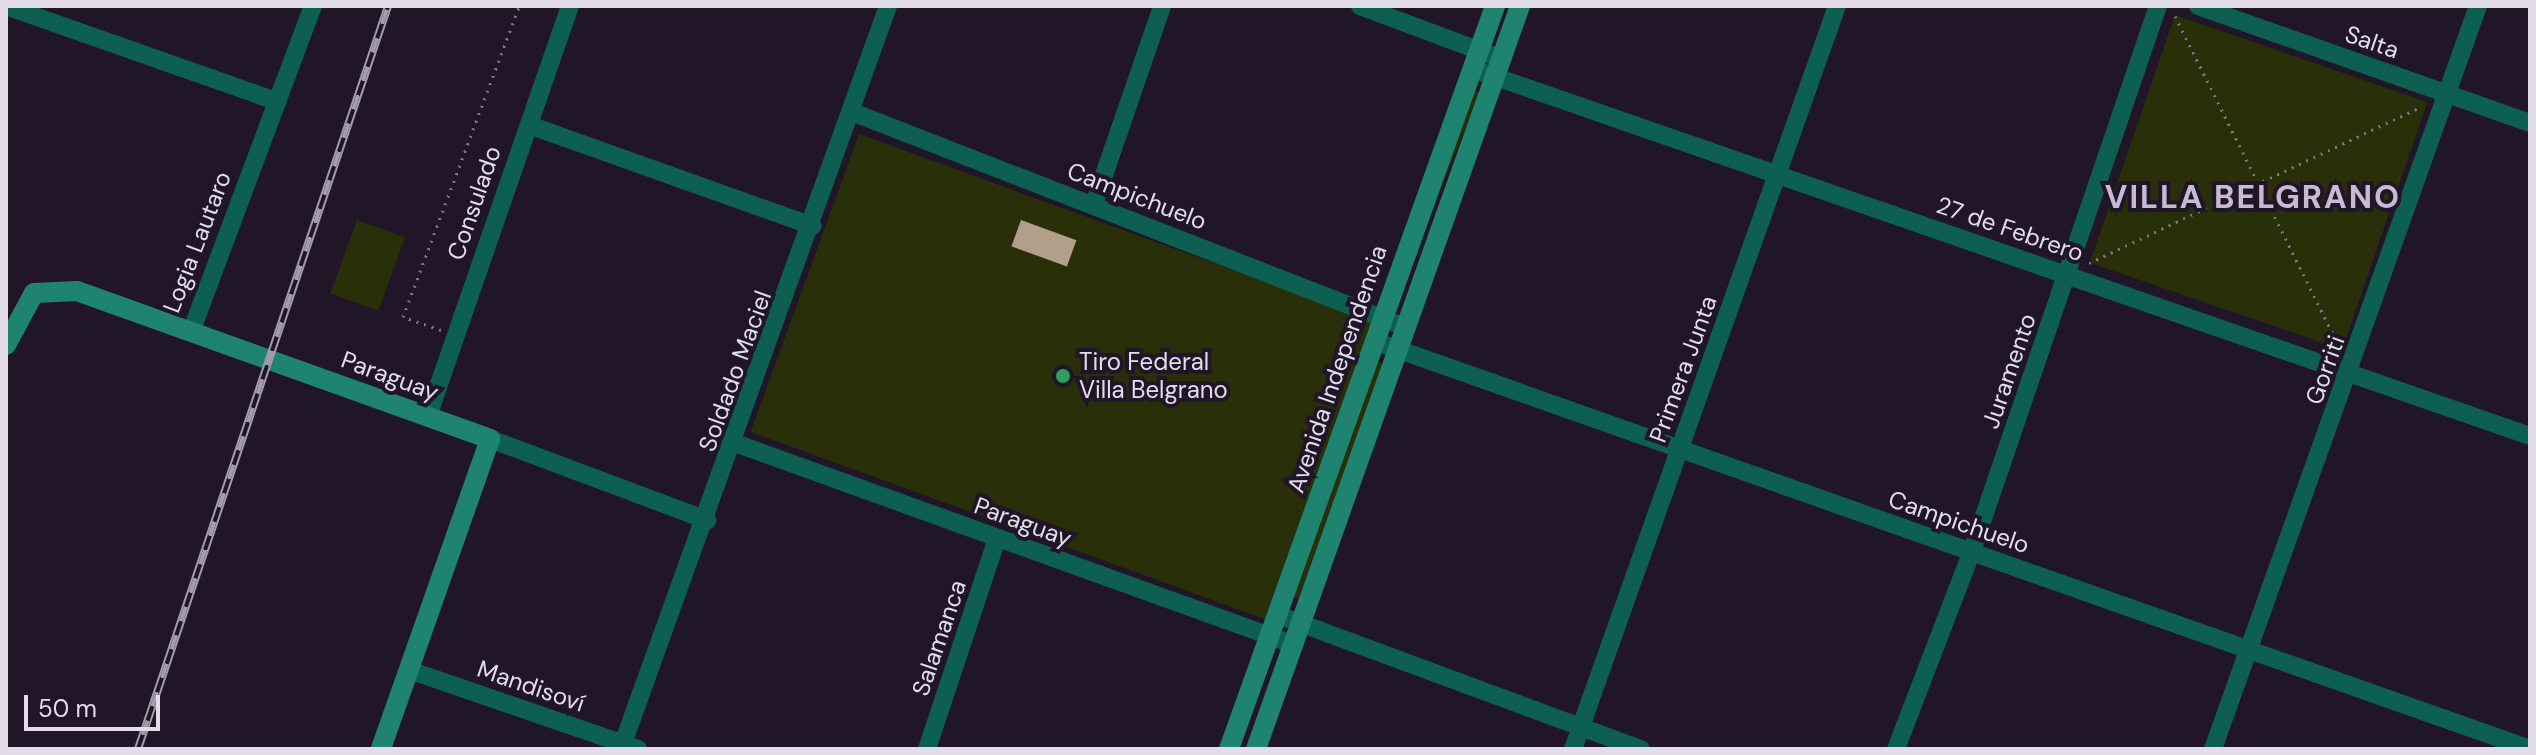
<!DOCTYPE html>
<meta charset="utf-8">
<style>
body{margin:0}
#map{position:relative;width:2536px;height:755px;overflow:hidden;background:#201628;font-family:"DM Sans",sans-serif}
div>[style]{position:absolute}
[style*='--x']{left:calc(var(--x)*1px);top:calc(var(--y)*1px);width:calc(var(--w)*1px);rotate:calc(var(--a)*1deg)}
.green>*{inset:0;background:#292f09;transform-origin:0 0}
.building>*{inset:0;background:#b19f89;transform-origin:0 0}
.path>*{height:3px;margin-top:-1.5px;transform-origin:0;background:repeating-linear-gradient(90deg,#7d7585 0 2px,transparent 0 8px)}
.street>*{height:18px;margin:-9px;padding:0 9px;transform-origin:9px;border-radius:9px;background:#0d6051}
.secondary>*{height:20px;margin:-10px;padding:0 10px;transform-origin:10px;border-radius:10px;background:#1e8470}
.rail>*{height:8px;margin-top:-4px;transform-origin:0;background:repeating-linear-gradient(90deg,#201628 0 15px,#a39cab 0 30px);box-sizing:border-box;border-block:2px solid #a39cab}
.dots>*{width:22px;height:22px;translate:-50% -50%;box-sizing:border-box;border:4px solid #201628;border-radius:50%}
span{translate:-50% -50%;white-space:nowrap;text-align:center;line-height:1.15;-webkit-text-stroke:8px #201628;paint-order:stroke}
.street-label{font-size:24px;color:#e3ddea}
.poi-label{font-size:24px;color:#e3ddea}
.left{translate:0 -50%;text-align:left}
.district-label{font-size:32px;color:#c7bad3;font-weight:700;letter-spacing:2px}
.frame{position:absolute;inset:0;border:8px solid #e3ddea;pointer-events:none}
.scale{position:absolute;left:24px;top:695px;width:136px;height:36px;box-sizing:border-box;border:4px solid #e3ddea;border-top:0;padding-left:10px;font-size:24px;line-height:28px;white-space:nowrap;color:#e3ddea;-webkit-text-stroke:6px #201628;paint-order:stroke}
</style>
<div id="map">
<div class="green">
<i style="left:2175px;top:15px;width:267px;height:262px;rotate:19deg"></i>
<i style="left:1475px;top:91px;width:5px;height:231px;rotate:22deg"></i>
<i style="left:859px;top:134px;width:547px;height:317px;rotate:20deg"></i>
<i style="left:357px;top:220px;width:51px;height:78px;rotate:20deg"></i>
<i style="clip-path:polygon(1378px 362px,1383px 364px,1298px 599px,1292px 597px)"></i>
</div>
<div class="building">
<i style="left:1021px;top:220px;width:59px;height:28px;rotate:20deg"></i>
</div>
<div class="path">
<i style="--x:2175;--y:16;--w:369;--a:63.6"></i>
<i style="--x:2089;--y:263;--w:368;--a:-25.2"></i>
<i style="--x:441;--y:330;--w:40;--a:-161.1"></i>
<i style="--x:403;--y:317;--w:332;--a:-69.5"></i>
</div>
<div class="street">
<i style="--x:6;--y:6;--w:288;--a:19.4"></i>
<i style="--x:1360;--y:6;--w:152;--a:20.5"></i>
<i style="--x:2198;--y:6;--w:352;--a:19.4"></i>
<i style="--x:1473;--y:69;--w:1119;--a:19.15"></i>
<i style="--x:852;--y:112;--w:593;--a:21.25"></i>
<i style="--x:529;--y:125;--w:301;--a:19.6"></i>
<i style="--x:1094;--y:204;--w:209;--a:-71"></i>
<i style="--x:191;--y:332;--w:348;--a:-69.5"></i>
<i style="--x:1374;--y:341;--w:1226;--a:19.44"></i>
<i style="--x:428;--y:416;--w:434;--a:-70.9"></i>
<i style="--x:490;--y:439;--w:232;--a:20.5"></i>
<i style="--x:735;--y:443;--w:595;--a:19.84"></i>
<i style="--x:1278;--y:615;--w:387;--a:20.3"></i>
<i style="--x:409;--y:670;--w:242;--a:19"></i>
<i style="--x:621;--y:749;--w:790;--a:-70.23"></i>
<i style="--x:927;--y:749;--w:219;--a:-71.6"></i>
<i style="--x:1573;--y:749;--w:789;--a:-70.44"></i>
<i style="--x:1896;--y:749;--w:212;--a:-69"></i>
<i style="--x:1972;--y:551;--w:576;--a:-71.16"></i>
<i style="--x:2213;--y:749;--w:789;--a:-70.37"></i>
</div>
<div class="secondary">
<i style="--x:6;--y:345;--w:59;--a:-61.7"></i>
<i style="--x:34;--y:293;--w:43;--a:-2.7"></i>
<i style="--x:77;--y:291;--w:439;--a:19.7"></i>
<i style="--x:490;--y:439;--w:329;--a:109.4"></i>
<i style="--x:1229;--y:749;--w:789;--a:-70.3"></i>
<i style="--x:1256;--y:749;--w:789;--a:-70.44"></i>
</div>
<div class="rail">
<i style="--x:138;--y:749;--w:784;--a:-71.4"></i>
</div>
<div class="dots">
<i style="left:1063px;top:376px;background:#2e9e5b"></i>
</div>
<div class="street-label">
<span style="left:2372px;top:42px;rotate:19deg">Salta</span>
<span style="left:1137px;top:196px;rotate:21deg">Campichuelo</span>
<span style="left:474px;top:203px;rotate:-71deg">Consulado</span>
<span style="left:2010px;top:229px;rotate:19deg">27 de Febrero</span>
<span style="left:197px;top:242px;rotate:-69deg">Logia Lautaro</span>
<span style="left:1337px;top:369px;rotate:-71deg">Avenida Independencia</span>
<span style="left:1683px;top:369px;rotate:-70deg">Primera Junta</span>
<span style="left:2325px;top:370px;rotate:-70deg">Gorriti</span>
<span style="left:735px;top:371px;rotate:-70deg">Soldado Maciel</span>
<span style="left:2009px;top:371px;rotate:-71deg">Juramento</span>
<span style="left:390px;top:376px;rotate:20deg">Paraguay</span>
<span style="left:1023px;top:522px;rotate:20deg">Paraguay</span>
<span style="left:1959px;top:522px;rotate:19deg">Campichuelo</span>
<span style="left:939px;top:638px;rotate:-71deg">Salamanca</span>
<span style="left:531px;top:686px;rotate:19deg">Mandisoví</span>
</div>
<div class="poi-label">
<span class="left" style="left:1079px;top:376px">Tiro Federal<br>Villa Belgrano</span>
</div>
<div class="district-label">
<span style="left:2253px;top:197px">VILLA BELGRANO</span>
</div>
<div class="frame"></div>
<div class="scale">50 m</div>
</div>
